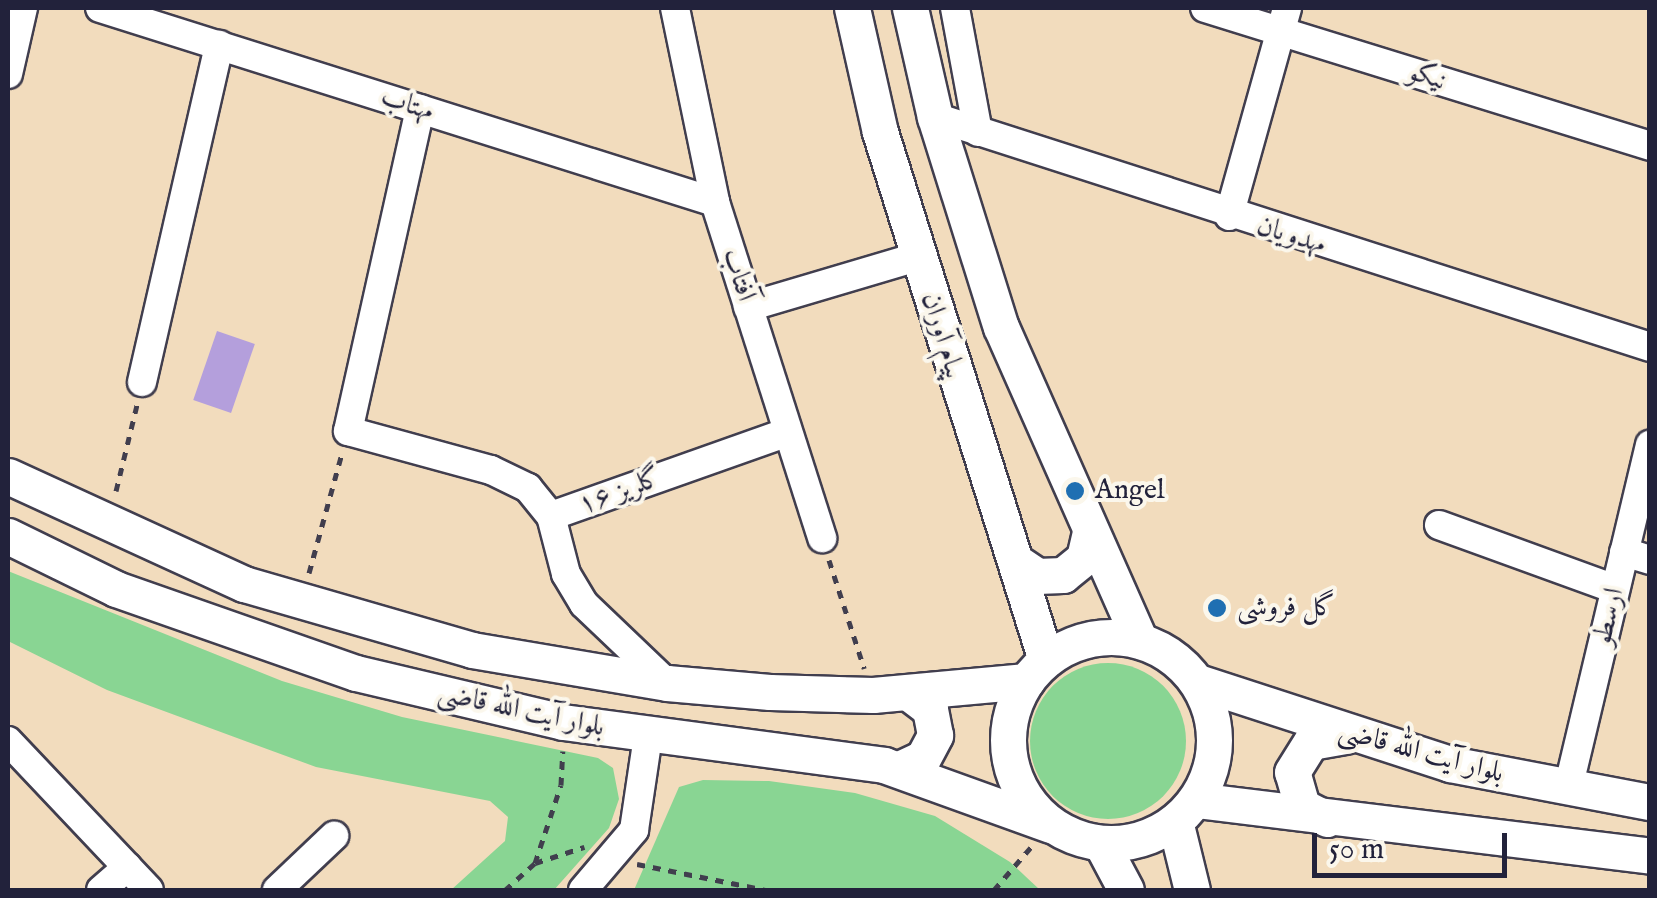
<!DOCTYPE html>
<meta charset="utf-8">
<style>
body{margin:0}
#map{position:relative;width:1657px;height:898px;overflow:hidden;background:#f2dcbd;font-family:"IM FELL English",Amiri,serif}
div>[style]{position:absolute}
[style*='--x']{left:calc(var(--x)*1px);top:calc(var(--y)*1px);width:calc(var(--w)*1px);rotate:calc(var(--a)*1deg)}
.green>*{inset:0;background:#89d593}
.round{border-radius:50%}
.building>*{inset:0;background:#b49fdc;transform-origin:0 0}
.path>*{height:5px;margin-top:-2.5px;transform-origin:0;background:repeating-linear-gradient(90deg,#413e4e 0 8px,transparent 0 16px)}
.roads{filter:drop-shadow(2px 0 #413e4e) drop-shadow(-2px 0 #413e4e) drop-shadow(0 2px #413e4e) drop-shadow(0 -2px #413e4e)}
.minor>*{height:28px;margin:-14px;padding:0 14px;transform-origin:14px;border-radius:14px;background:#fff}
.major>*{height:35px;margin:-17.5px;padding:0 17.5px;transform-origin:17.5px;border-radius:17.5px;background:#fff}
.major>.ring{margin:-17.5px;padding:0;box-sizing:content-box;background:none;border:35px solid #fff;border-radius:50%}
.dots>*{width:28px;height:28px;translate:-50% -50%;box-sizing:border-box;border:5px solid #fbf7ec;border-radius:50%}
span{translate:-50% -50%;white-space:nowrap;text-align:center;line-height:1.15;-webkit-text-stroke:8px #fbf7ec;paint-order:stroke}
.street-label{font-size:28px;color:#22223b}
.poi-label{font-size:28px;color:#22223b}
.left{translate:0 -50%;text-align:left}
.frame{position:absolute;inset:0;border:10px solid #22223b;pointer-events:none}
.scale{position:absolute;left:1312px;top:833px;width:195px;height:45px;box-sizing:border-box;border:5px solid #22223b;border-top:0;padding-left:12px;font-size:30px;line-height:35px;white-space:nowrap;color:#22223b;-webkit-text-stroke:8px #fbf7ec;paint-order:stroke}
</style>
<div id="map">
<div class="green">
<i style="clip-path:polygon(8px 571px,282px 681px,402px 717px,598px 758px,613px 768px,619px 799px,609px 828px,554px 890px,451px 890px,505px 841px,508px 817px,490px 801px,316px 767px,107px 690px,8px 641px)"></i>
<i class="round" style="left:1030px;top:663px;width:156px;height:156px"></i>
<i style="clip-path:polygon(703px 780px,769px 781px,855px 793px,935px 816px,1010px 862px,1040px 890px,634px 890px,679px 787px)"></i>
</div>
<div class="building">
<i style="left:217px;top:331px;width:40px;height:73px;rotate:19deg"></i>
</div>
<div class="path">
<i style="--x:116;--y:491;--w:89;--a:-76.3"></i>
<i style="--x:829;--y:560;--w:114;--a:72"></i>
<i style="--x:309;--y:573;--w:124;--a:-74.6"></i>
<i style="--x:535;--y:863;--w:52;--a:-18.1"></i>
<i style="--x:637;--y:864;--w:132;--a:11.4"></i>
<i style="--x:505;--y:890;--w:40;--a:-42"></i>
<i style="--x:535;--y:863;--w:82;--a:-71.6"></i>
<i style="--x:561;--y:785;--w:34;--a:-87"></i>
<i style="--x:994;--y:890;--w:57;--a:-49.3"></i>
</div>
<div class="roads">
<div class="minor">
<i style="--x:100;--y:8;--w:645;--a:17.51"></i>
<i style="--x:675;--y:8;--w:198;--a:78.3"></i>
<i style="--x:715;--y:202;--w:353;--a:72.3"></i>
<i style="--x:955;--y:8;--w:126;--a:79.5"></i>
<i style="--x:1205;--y:8;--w:466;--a:17.2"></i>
<i style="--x:8;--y:74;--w:68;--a:-77.2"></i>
<i style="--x:420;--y:109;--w:330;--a:102.6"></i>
<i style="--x:348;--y:431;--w:148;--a:15.3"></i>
<i style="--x:491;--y:470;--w:41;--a:25.9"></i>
<i style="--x:528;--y:488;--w:36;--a:51"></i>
<i style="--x:551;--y:516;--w:60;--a:75.5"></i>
<i style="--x:566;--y:574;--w:35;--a:59"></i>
<i style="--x:584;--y:604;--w:115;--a:43.6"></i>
<i style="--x:935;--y:117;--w:751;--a:17.83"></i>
<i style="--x:1229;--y:216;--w:216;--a:-74.4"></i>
<i style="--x:748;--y:307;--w:176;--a:-16.5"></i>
<i style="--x:142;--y:382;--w:346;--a:-77.1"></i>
<i style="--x:551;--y:516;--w:251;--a:-19.5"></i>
<i style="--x:1439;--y:525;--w:187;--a:20"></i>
<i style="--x:1624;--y:552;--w:27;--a:17"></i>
<i style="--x:8;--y:741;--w:205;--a:46.6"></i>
<i style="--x:1568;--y:789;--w:354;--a:-76.6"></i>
<i style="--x:101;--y:890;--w:35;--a:-41"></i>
<i style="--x:277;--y:890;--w:79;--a:-43.5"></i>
<i style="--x:583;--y:890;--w:79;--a:-49.6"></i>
<i style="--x:634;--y:830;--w:95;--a:-81.5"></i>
</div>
<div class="major">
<i style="--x:852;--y:8;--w:127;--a:77.3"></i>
<i style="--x:880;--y:132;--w:553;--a:72.55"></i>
<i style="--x:910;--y:8;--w:112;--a:77.1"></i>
<i style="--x:935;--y:117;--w:220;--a:72.6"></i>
<i style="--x:1001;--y:327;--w:343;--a:66.1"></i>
<i style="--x:8;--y:476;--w:260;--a:24.6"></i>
<i style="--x:244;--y:584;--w:237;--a:16.1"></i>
<i style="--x:472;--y:650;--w:198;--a:9.6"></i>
<i style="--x:667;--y:683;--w:103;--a:5"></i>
<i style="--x:770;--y:692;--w:103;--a:1.7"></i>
<i style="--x:873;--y:695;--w:154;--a:-5.2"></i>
<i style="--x:8;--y:536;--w:120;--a:26.1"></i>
<i style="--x:116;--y:589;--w:254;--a:19.3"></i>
<i style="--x:356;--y:673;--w:213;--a:13.3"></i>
<i style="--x:563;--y:722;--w:324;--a:7.6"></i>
<i style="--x:884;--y:765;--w:177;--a:19.8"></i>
<i style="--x:1015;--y:561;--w:27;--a:34"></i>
<i style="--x:1037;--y:576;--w:26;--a:-2"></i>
<i style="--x:1063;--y:575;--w:27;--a:-39"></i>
<i style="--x:1084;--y:558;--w:27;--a:-77"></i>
<i class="ring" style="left:1008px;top:637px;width:171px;height:171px"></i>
<i style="--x:1198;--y:682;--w:265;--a:18"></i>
<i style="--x:1450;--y:764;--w:204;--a:10.8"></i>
<i style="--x:899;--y:769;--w:26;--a:-25"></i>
<i style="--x:923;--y:758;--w:26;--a:-62"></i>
<i style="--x:935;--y:735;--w:26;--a:-101"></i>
<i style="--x:930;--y:709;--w:26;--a:-143"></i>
<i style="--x:1196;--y:800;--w:457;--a:7"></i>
<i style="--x:1327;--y:819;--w:28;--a:-153"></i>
<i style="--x:1302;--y:806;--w:35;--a:-106"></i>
<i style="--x:1292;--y:772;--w:36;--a:-58"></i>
<i style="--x:1311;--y:742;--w:36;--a:-10"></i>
<i style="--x:1175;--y:821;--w:71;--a:76.2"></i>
<i style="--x:1101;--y:843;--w:53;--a:62"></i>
</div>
</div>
<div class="dots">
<i style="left:1075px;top:491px;background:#1f6fb2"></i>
<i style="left:1217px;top:608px;background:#1f6fb2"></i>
</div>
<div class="street-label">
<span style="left:1427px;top:77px;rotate:17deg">نیکو</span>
<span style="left:407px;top:105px;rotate:18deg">مهتاب</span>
<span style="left:1291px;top:236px;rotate:17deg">مهدویان</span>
<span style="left:738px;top:275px;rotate:72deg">آفتاب</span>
<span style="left:942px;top:336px;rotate:73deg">پیام آوران</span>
<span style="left:620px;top:492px;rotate:-20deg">گلریز ۱۶</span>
<span style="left:1609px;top:617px;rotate:-76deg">ارسطو</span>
<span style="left:521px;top:711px;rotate:12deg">بلوار آیت ‌الله قاضی</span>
<span style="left:1421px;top:753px;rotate:15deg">بلوار آیت ‌الله قاضی</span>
</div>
<div class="poi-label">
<span class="left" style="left:1095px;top:491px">Angel</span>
<span class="left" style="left:1237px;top:608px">گل فروشی</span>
</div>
<div class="frame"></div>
<div class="scale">50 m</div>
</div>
